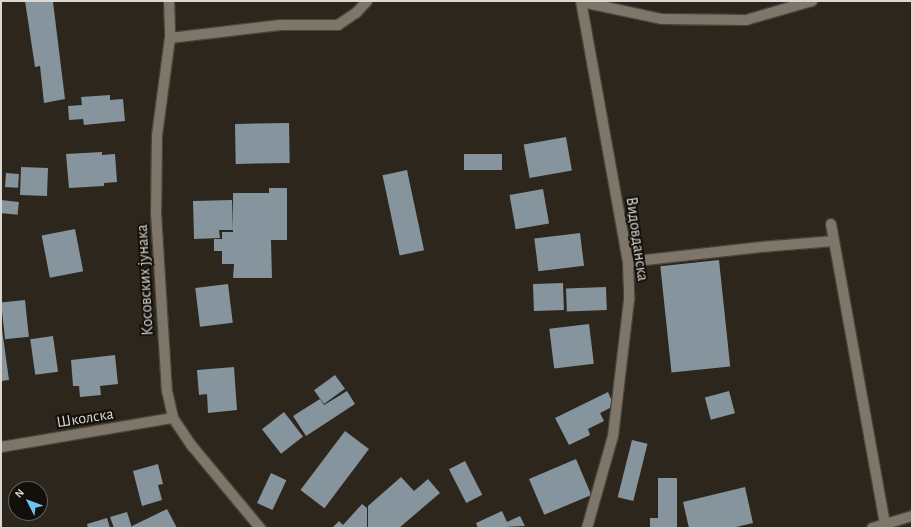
<!DOCTYPE html>
<meta charset="utf-8">
<style>
body{margin:0}
#map{position:relative;width:913px;height:529px;overflow:hidden;background:#2d261c;font-family:"Alegreya Sans",sans-serif}
div>[style]{position:absolute}
[style*='--x']{left:calc(var(--x)*1px);top:calc(var(--y)*1px);width:calc(var(--w)*1px);rotate:calc(var(--a)*1deg)}
.building>*{inset:0;background:#86949d;transform-origin:0 0}
.roads{filter:drop-shadow(1px 0 #49433b) drop-shadow(-1px 0 #49433b) drop-shadow(0 1px #49433b) drop-shadow(0 -1px #49433b)}
.service>*{height:10px;margin:-5px;padding:0 5px;transform-origin:5px;border-radius:5px;background:#7d7669}
.minor>*{height:10px;margin:-5px;padding:0 5px;transform-origin:5px;border-radius:5px;background:#7d7669}
span{translate:-50% -50%;white-space:nowrap;text-align:center;line-height:1.15;-webkit-text-stroke:4px #13100b;paint-order:stroke}
.street-label{font-size:16px;color:#dcd8d1}
.frame{position:absolute;inset:0;border:2px solid #dcd8d1;pointer-events:none}
.north{position:absolute;left:8px;top:481px;width:40px;height:40px;box-sizing:border-box;background:#13100b;border:1px solid #63605a;border-radius:50%;rotate:312deg;font-size:11px;font-weight:700;line-height:16px;text-align:center;color:#dcd8d1}
.north::after{content:'';display:block;margin:auto;width:14px;height:18px;background:#6fc2f4;clip-path:polygon(50% 0,100% 100%,50% 72%,0 100%)}
</style>
<div id="map">
<div class="building">
<i style="clip-path:polygon(25px 1px,57px 1px,53px 2px,65px 99px,44px 103px,40px 66px,35px 67px)"></i>
<i style="clip-path:polygon(110px 95px,110px 100px,123px 99px,125px 121px,84px 125px,83px 119px,69px 120px,68px 106px,82px 105px,81px 97px)"></i>
<i style="left:289px;top:123px;width:40px;height:54px;rotate:89deg"></i>
<i style="left:566px;top:137px;width:34px;height:43px;rotate:80deg"></i>
<i style="clip-path:polygon(102px 152px,102px 155px,115px 154px,117px 182px,104px 183px,104px 186px,69px 188px,66px 154px)"></i>
<i style="left:464px;top:154px;width:38px;height:16px"></i>
<i style="left:21px;top:167px;width:27px;height:28px;rotate:2deg"></i>
<i style="left:407px;top:170px;width:82px;height:25px;rotate:78deg"></i>
<i style="left:6px;top:173px;width:13px;height:14px;rotate:4deg"></i>
<i style="clip-path:polygon(269px 188px,287px 188px,287px 240px,271px 240px,272px 278px,233px 278px,234px 264px,222px 264px,222px 251px,214px 251px,214px 239px,222px 239px,222px 232px,233px 232px,233px 193px,269px 193px)"></i>
<i style="left:543px;top:189px;width:35px;height:34px;rotate:80deg"></i>
<i style="left:1px;top:200px;width:18px;height:13px;rotate:6deg"></i>
<i style="clip-path:polygon(232px 200px,233px 230px,219px 230px,220px 238px,194px 239px,193px 201px)"></i>
<i style="left:75px;top:229px;width:43px;height:34px;rotate:79deg"></i>
<i style="left:580px;top:233px;width:33px;height:46px;rotate:83deg"></i>
<i style="left:719px;top:260px;width:107px;height:59px;rotate:84deg"></i>
<i style="left:563px;top:283px;width:27px;height:30px;rotate:88deg"></i>
<i style="left:228px;top:284px;width:39px;height:33px;rotate:83deg"></i>
<i style="left:606px;top:287px;width:23px;height:40px;rotate:88deg"></i>
<i style="left:25px;top:300px;width:37px;height:24px;rotate:84deg"></i>
<i style="clip-path:polygon(1px 322px,9px 380px,1px 381px)"></i>
<i style="left:589px;top:324px;width:40px;height:40px;rotate:83deg"></i>
<i style="left:53px;top:336px;width:36px;height:23px;rotate:82deg"></i>
<i style="clip-path:polygon(115px 355px,118px 384px,100px 386px,101px 395px,80px 397px,79px 386px,73px 386px,71px 360px)"></i>
<i style="clip-path:polygon(234px 367px,237px 410px,208px 413px,207px 394px,199px 395px,197px 370px)"></i>
<i style="left:335px;top:375px;width:17px;height:26px;rotate:54deg"></i>
<i style="clip-path:polygon(347px 391px,355px 404px,306px 436px,293px 416px,320px 399px,324px 405px)"></i>
<i style="left:729px;top:391px;width:23px;height:25px;rotate:75deg"></i>
<i style="clip-path:polygon(608px 392px,614px 406px,600px 413px,604px 421px,588px 429px,590px 435px,569px 445px,555px 418px)"></i>
<i style="left:284px;top:412px;width:31px;height:28px;rotate:52deg"></i>
<i style="left:345px;top:431px;width:30px;height:74px;rotate:37deg"></i>
<i style="left:632px;top:440px;width:16px;height:59px;rotate:14deg"></i>
<i style="left:576px;top:459px;width:39px;height:51px;rotate:67deg"></i>
<i style="left:465px;top:461px;width:38px;height:18px;rotate:63deg"></i>
<i style="clip-path:polygon(158px 464px,163px 484px,158px 485px,162px 500px,142px 506px,133px 471px)"></i>
<i style="left:271px;top:473px;width:17px;height:33px;rotate:25deg"></i>
<i style="clip-path:polygon(401px 477px,414px 491px,428px 479px,440px 493px,399px 528px,368px 528px,368px 506px)"></i>
<i style="clip-path:polygon(658px 478px,677px 478px,677px 528px,650px 528px,650px 518px,658px 518px)"></i>
<i style="clip-path:polygon(745px 487px,753px 523px,732px 528px,689px 528px,683px 502px)"></i>
<i style="clip-path:polygon(362px 504px,367px 508px,367px 528px,332px 528px,339px 521px,343px 525px)"></i>
<i style="clip-path:polygon(167px 509px,177px 528px,133px 528px,132px 526px)"></i>
<i style="clip-path:polygon(502px 511px,507px 522px,520px 516px,525px 526px,478px 528px,476px 523px)"></i>
<i style="clip-path:polygon(127px 512px,132px 528px,114px 528px,110px 517px)"></i>
<i style="clip-path:polygon(107px 518px,110px 528px,88px 528px,87px 524px)"></i>
</div>
<div class="roads">
<div class="service">
<i style="--x:831;--y:224;--w:305;--a:79.8"></i>
<i style="--x:628;--y:262;--w:134;--a:-6.4"></i>
<i style="--x:761;--y:247;--w:73;--a:-4.7"></i>
</div>
<div class="minor">
<i style="--x:169;--y:1;--w:37;--a:88"></i>
<i style="--x:170;--y:38;--w:98;--a:97.6"></i>
<i style="--x:157;--y:135;--w:78;--a:90.7"></i>
<i style="--x:156;--y:213;--w:178;--a:86.5"></i>
<i style="--x:167;--y:391;--w:28;--a:77"></i>
<i style="--x:173;--y:418;--w:34;--a:56"></i>
<i style="--x:192;--y:446;--w:107;--a:50.3"></i>
<i style="--x:581;--y:1;--w:265;--a:79.8"></i>
<i style="--x:628;--y:262;--w:38;--a:88"></i>
<i style="--x:629;--y:300;--w:137;--a:96.7"></i>
<i style="--x:613;--y:436;--w:96;--a:105.8"></i>
<i style="--x:582;--y:2;--w:82;--a:12"></i>
<i style="--x:662;--y:19;--w:84;--a:0.7"></i>
<i style="--x:746;--y:20;--w:69;--a:-16.1"></i>
<i style="--x:170;--y:38;--w:111;--a:-6.7"></i>
<i style="--x:280;--y:25;--w:58;--a:0"></i>
<i style="--x:338;--y:25;--w:22;--a:-34"></i>
<i style="--x:356;--y:13;--w:16;--a:-47"></i>
<i style="--x:1;--y:447;--w:174;--a:-9.6"></i>
<i style="--x:872;--y:528;--w:42;--a:-16.7"></i>
</div>
</div>
<div class="street-label">
<span style="left:637px;top:239px;rotate:82deg">Видовданска</span>
<span style="left:145px;top:280px;rotate:-93deg">Косовских јунака</span>
<span style="left:85px;top:418px;rotate:-9deg">Школска</span>
</div>
<div class="frame"></div>
<div class="north">N</div>
</div>
